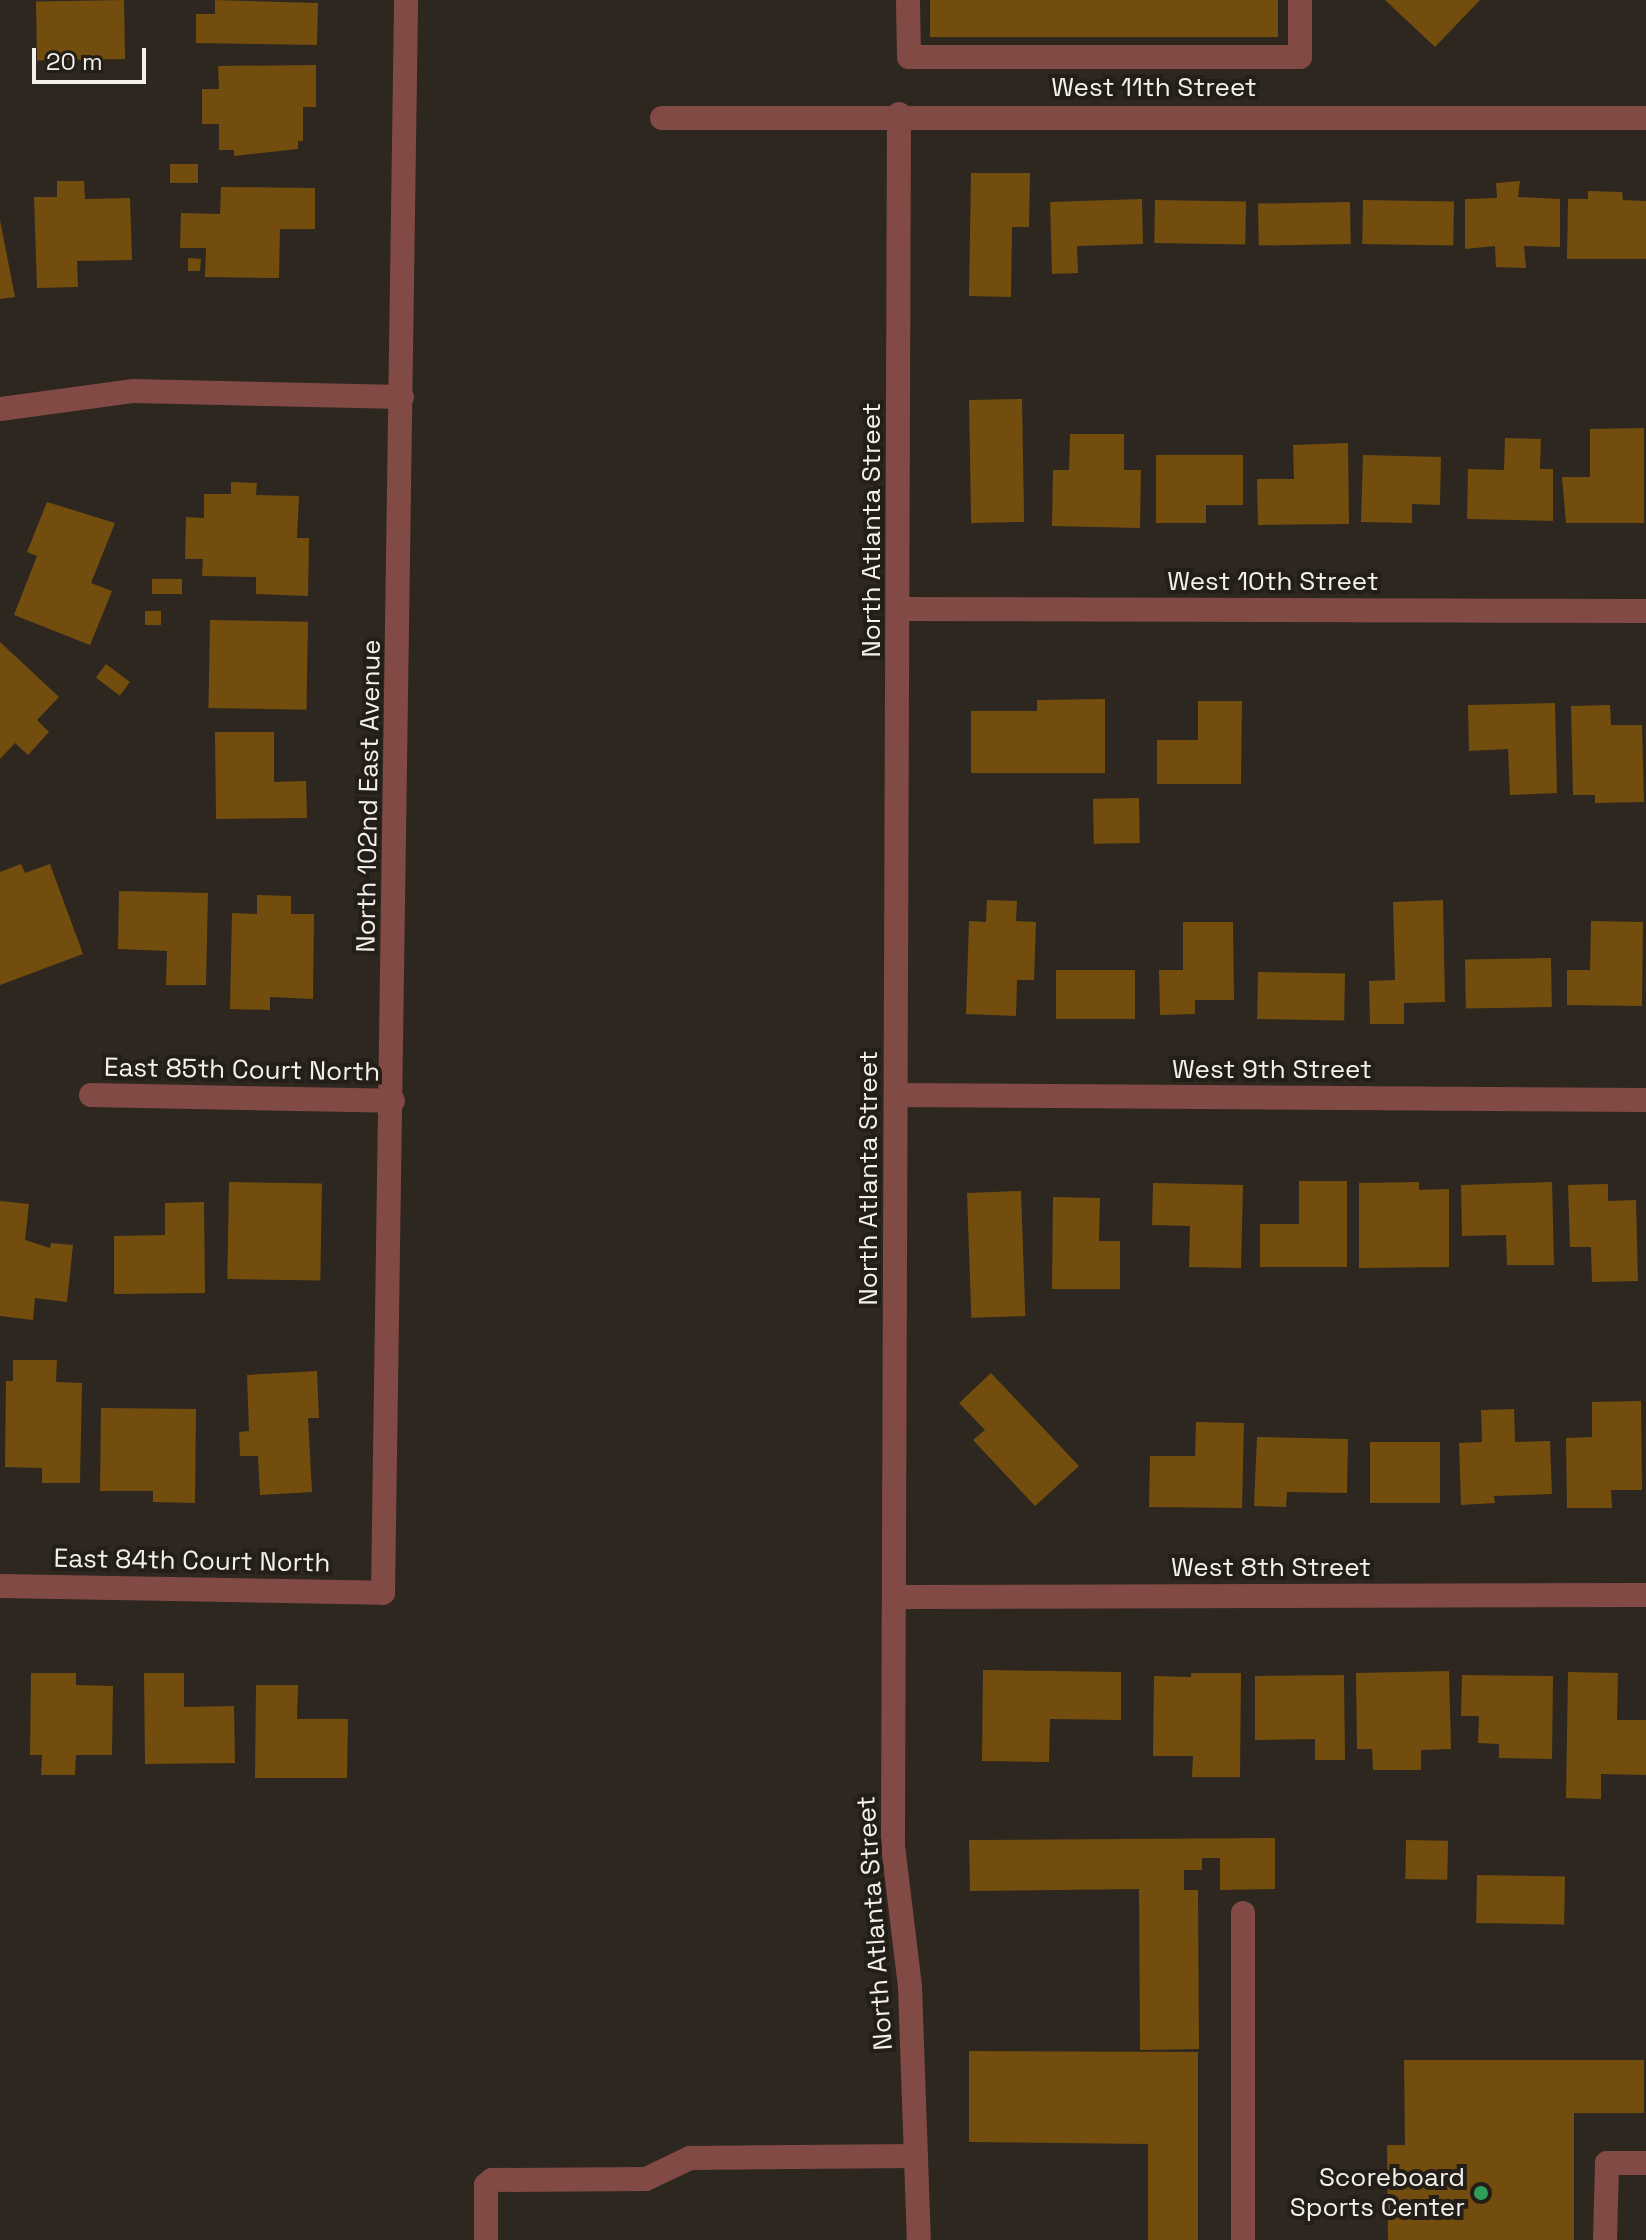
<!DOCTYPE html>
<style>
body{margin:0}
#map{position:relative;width:1646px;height:2240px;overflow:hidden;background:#2d2720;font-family:"Space Grotesk",sans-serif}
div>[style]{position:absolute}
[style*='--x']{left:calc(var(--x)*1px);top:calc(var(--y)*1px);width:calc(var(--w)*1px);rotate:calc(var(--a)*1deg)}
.building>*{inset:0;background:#734d0e;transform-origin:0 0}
.minor>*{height:24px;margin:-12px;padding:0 12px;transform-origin:12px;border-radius:12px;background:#824a45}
.dots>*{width:22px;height:22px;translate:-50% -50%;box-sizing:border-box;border:4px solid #231e17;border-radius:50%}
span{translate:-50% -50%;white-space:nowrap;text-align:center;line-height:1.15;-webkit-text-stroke:8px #231e17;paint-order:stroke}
.street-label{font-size:26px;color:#f4f0eb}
.poi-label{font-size:26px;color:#f4f0eb}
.right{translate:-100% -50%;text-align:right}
.scale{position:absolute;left:32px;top:48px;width:114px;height:36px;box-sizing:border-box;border:4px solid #f4f0eb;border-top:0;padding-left:10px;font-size:24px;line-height:28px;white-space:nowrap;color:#f4f0eb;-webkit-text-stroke:6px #231e17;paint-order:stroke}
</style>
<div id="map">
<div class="building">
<i style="left:124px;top:0;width:59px;height:88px;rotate:89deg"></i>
<i style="clip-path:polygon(215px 0,318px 3px,317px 45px,196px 43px,196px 14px,215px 14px)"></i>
<i style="left:930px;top:0;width:348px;height:37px"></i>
<i style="clip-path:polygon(1385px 0,1480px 0,1435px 47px)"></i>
<i style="clip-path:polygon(316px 65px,316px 107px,303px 107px,303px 141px,298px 141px,298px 149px,234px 156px,234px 150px,219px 150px,219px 124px,202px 124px,202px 89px,219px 89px,218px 66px)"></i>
<i style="left:170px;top:164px;width:28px;height:19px"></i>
<i style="clip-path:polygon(971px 173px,1030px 173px,1029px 227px,1012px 227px,1011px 297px,969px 296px)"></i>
<i style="clip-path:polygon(57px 181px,84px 181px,85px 199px,130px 198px,132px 260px,77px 261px,78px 287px,37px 288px,34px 197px,57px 197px)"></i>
<i style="clip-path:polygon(1520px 181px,1518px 197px,1560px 199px,1560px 247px,1524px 246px,1526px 268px,1496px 267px,1495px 246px,1465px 249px,1465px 199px,1497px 198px,1496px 183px)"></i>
<i style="clip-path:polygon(221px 187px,315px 188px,315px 229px,280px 229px,279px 278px,205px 277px,206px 248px,180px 248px,181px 213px,220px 214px)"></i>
<i style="clip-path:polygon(1588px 191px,1622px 192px,1623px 200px,1646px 201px,1646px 259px,1567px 259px,1568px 199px,1588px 199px)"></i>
<i style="clip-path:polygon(1142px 199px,1143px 244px,1077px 246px,1078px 273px,1052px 274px,1050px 202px)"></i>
<i style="left:1155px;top:200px;width:91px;height:43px;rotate:1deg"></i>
<i style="left:1363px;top:200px;width:91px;height:44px;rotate:1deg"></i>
<i style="left:1350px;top:202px;width:42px;height:92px;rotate:89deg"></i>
<i style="clip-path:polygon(0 220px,15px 297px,0 299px)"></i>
<i style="clip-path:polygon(188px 258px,201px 259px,200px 271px,188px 271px)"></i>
<i style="left:1022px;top:399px;width:123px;height:53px;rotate:89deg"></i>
<i style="clip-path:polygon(1644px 428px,1644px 523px,1566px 523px,1562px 477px,1590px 477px,1590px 429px)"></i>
<i style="clip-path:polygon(1070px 434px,1124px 434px,1124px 470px,1141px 470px,1140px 528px,1052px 526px,1053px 470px,1069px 470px)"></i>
<i style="clip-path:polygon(1505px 438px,1541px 439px,1540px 469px,1553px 469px,1553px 521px,1467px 519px,1468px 469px,1504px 470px)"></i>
<i style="clip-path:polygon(1348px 443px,1349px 524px,1258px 525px,1257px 479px,1294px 479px,1293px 445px)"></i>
<i style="clip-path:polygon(1156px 455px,1243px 455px,1243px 505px,1206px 505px,1206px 523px,1156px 523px)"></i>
<i style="clip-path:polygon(1363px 455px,1441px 457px,1440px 505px,1412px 504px,1412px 523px,1361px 522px)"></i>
<i style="clip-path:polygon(231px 482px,257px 483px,256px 495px,299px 496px,297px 538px,309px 538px,308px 596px,256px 594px,256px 577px,202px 576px,203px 559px,185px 559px,186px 517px,204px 518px,204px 494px,231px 494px)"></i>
<i style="clip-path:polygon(47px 502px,115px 523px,91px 583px,112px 591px,90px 645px,14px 615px,37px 556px,27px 552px)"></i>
<i style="left:152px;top:579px;width:30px;height:15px"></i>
<i style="left:145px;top:611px;width:16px;height:14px"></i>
<i style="left:210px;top:620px;width:98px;height:88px;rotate:1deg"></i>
<i style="clip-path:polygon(0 642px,59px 697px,37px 720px,49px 732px,28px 755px,15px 743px,0 759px)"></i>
<i style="left:106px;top:664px;width:30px;height:17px;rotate:37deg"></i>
<i style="clip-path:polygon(1105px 699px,1105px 773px,971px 773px,971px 711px,1037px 711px,1037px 700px)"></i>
<i style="clip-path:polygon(1198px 701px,1242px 701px,1241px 784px,1157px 784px,1157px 740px,1198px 740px)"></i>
<i style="clip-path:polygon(1555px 703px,1557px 793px,1510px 795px,1508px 749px,1469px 751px,1468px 705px)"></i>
<i style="clip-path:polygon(1610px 705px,1611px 725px,1642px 725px,1644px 802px,1595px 803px,1595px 795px,1573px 795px,1571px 706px)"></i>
<i style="clip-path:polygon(215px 732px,274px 732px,274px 782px,306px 781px,307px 818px,216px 819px)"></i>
<i style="left:1139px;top:798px;width:45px;height:46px;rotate:89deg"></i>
<i style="clip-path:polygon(21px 864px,25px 873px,50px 864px,83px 954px,0 985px,0 872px)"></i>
<i style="clip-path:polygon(119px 891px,208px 893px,206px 985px,166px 985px,167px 951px,118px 949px)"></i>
<i style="clip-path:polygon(257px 895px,291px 896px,291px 914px,314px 914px,313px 999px,270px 997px,270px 1010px,230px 1009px,232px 913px,257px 914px)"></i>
<i style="clip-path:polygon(987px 900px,1017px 901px,1016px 921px,1036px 922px,1034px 980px,1017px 980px,1016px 1016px,966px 1014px,969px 921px,986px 922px)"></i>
<i style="clip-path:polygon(1443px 900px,1445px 1002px,1404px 1003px,1404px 1024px,1370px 1024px,1369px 981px,1395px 980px,1393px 902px)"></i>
<i style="clip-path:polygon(1591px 921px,1643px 922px,1642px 1006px,1567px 1005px,1567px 970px,1590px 970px)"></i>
<i style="clip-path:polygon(1183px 922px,1233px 922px,1234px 1000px,1195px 1000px,1195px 1014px,1160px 1015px,1159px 970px,1183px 970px)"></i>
<i style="left:1551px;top:958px;width:49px;height:86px;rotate:89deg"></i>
<i style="left:1135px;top:970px;width:49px;height:79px;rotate:90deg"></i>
<i style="left:1258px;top:972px;width:87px;height:47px;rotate:1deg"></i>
<i style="clip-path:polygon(1299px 1181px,1347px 1181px,1347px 1267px,1260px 1267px,1260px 1224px,1299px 1224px)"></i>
<i style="left:229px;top:1182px;width:93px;height:97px;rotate:1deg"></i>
<i style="clip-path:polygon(1419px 1182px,1419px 1190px,1449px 1189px,1449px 1267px,1359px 1268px,1359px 1183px)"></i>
<i style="clip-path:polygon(1552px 1182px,1554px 1265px,1507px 1265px,1506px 1235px,1462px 1236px,1461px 1185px)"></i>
<i style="clip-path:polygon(1153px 1183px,1243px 1185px,1241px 1268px,1189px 1267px,1190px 1226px,1152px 1225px)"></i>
<i style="clip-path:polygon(1608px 1184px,1608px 1201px,1636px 1200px,1638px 1281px,1592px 1282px,1591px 1247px,1570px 1247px,1568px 1185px)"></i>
<i style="left:1021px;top:1191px;width:125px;height:54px;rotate:88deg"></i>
<i style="clip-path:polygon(1053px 1197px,1100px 1198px,1099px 1241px,1120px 1241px,1120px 1289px,1052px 1289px)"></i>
<i style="clip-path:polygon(0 1201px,29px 1204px,25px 1240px,50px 1248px,51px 1243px,73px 1245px,67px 1302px,35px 1298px,33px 1320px,0 1316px)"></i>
<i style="clip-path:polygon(204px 1202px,205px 1293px,114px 1294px,114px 1236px,165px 1235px,165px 1203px)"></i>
<i style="clip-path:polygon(13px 1360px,57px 1360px,56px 1382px,82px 1383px,80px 1483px,42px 1483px,42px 1468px,5px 1467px,6px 1381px,13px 1381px)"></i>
<i style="clip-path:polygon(317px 1371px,319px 1418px,308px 1418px,312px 1492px,260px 1495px,258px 1456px,240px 1456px,239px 1432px,249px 1431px,247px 1375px)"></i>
<i style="clip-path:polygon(991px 1373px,1079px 1466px,1035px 1506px,973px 1440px,985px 1430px,959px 1403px)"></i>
<i style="clip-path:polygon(1641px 1401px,1642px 1490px,1611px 1490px,1612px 1508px,1567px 1508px,1566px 1438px,1592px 1437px,1592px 1402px)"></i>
<i style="clip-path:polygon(101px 1408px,196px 1409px,195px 1503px,153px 1502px,153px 1491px,100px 1491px)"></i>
<i style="clip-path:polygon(1514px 1409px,1515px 1442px,1550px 1441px,1552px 1494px,1494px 1496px,1495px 1503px,1461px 1505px,1459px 1443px,1482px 1442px,1481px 1410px)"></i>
<i style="clip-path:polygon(1196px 1422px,1244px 1423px,1242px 1508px,1149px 1507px,1150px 1456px,1195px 1456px)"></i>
<i style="clip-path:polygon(1257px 1437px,1348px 1439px,1347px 1493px,1287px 1492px,1286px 1507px,1254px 1506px)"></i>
<i style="left:1370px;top:1442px;width:70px;height:61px"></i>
<i style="clip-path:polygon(983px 1670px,1121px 1672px,1121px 1720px,1050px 1719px,1049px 1762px,982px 1761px)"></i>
<i style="clip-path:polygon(1449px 1671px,1451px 1749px,1421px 1750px,1421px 1770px,1373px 1770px,1372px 1749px,1357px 1749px,1356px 1673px)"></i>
<i style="clip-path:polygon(1568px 1672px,1618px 1673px,1617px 1720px,1646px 1720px,1646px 1775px,1601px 1774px,1601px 1799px,1566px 1798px)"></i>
<i style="clip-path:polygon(31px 1673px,76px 1673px,76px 1685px,113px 1686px,112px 1755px,76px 1755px,75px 1775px,41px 1775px,42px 1755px,30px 1755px)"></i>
<i style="clip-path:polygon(144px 1673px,184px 1673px,184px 1707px,234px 1706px,235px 1763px,145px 1764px)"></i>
<i style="clip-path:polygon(1191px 1673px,1241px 1673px,1240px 1777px,1192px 1777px,1193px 1756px,1153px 1756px,1154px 1676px,1191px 1677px)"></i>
<i style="clip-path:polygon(1344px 1675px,1345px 1760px,1315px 1760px,1315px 1739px,1255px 1740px,1255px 1676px)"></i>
<i style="clip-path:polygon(1462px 1675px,1553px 1676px,1552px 1759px,1499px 1758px,1499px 1744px,1478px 1743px,1479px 1716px,1461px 1716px)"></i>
<i style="clip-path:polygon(256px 1685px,298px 1685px,297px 1719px,348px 1719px,347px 1778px,255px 1778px)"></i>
<i style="clip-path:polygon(1275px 1838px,1275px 1889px,1220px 1890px,1220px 1858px,1202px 1858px,1202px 1870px,1184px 1870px,1184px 1890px,1198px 1890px,1199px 2049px,1140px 2050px,1139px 1889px,970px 1891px,969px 1840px)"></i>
<i style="left:1406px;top:1840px;width:42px;height:39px;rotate:1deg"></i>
<i style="left:1477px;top:1875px;width:88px;height:48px;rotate:1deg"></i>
<i style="clip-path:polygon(969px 2051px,1198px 2052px,1198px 2240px,1148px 2240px,1148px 2144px,969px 2142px)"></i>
<i style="clip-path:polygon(1404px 2060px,1644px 2060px,1644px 2113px,1574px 2113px,1574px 2240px,1388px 2240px,1387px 2145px,1405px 2145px)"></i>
</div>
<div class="minor">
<i style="--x:908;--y:0;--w:57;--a:89"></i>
<i style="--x:909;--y:57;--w:391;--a:0"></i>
<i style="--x:1300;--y:57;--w:57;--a:-90"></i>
<i style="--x:899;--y:114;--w:1732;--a:90.2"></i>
<i style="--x:893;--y:1846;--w:142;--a:83.1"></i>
<i style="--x:910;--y:1987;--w:253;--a:88"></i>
<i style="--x:662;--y:118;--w:984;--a:0"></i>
<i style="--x:0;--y:409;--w:135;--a:-7.7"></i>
<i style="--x:134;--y:391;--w:268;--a:1.3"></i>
<i style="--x:900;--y:609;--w:746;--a:0.15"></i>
<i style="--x:91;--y:1095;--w:302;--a:1.1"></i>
<i style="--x:898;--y:1095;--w:748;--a:0.38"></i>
<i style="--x:0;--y:1586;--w:383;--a:1"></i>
<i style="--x:383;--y:1593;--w:1593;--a:-89.17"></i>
<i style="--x:896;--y:1597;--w:750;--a:-0.15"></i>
<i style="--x:1243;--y:1913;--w:327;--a:90"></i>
<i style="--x:486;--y:2240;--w:55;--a:-90"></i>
<i style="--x:486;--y:2185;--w:8;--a:-40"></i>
<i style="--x:492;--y:2180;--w:154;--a:-0.4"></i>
<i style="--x:646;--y:2179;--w:49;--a:-25.5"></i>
<i style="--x:690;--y:2158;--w:226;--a:-0.5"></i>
<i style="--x:1605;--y:2240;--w:77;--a:-88.5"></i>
<i style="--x:1607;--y:2163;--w:39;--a:0"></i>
</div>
<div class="dots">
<i style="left:1481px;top:2193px;background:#2e9e5b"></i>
</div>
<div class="street-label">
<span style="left:1154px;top:88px">West 11th Street</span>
<span style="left:872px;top:530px;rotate:-90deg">North Atlanta Street</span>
<span style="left:1273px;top:582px">West 10th Street</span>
<span style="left:369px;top:796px;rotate:-89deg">North 102nd East Avenue</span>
<span style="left:242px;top:1070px;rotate:1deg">East 85th Court North</span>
<span style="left:1272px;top:1070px">West 9th Street</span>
<span style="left:869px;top:1178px;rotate:-90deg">North Atlanta Street</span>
<span style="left:192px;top:1561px;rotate:1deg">East 84th Court North</span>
<span style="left:1271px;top:1568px">West 8th Street</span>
<span style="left:875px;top:1923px;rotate:-94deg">North Atlanta Street</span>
</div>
<div class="poi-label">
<span class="right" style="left:1465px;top:2193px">Scoreboard<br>Sports Center</span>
</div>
<div class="scale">20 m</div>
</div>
